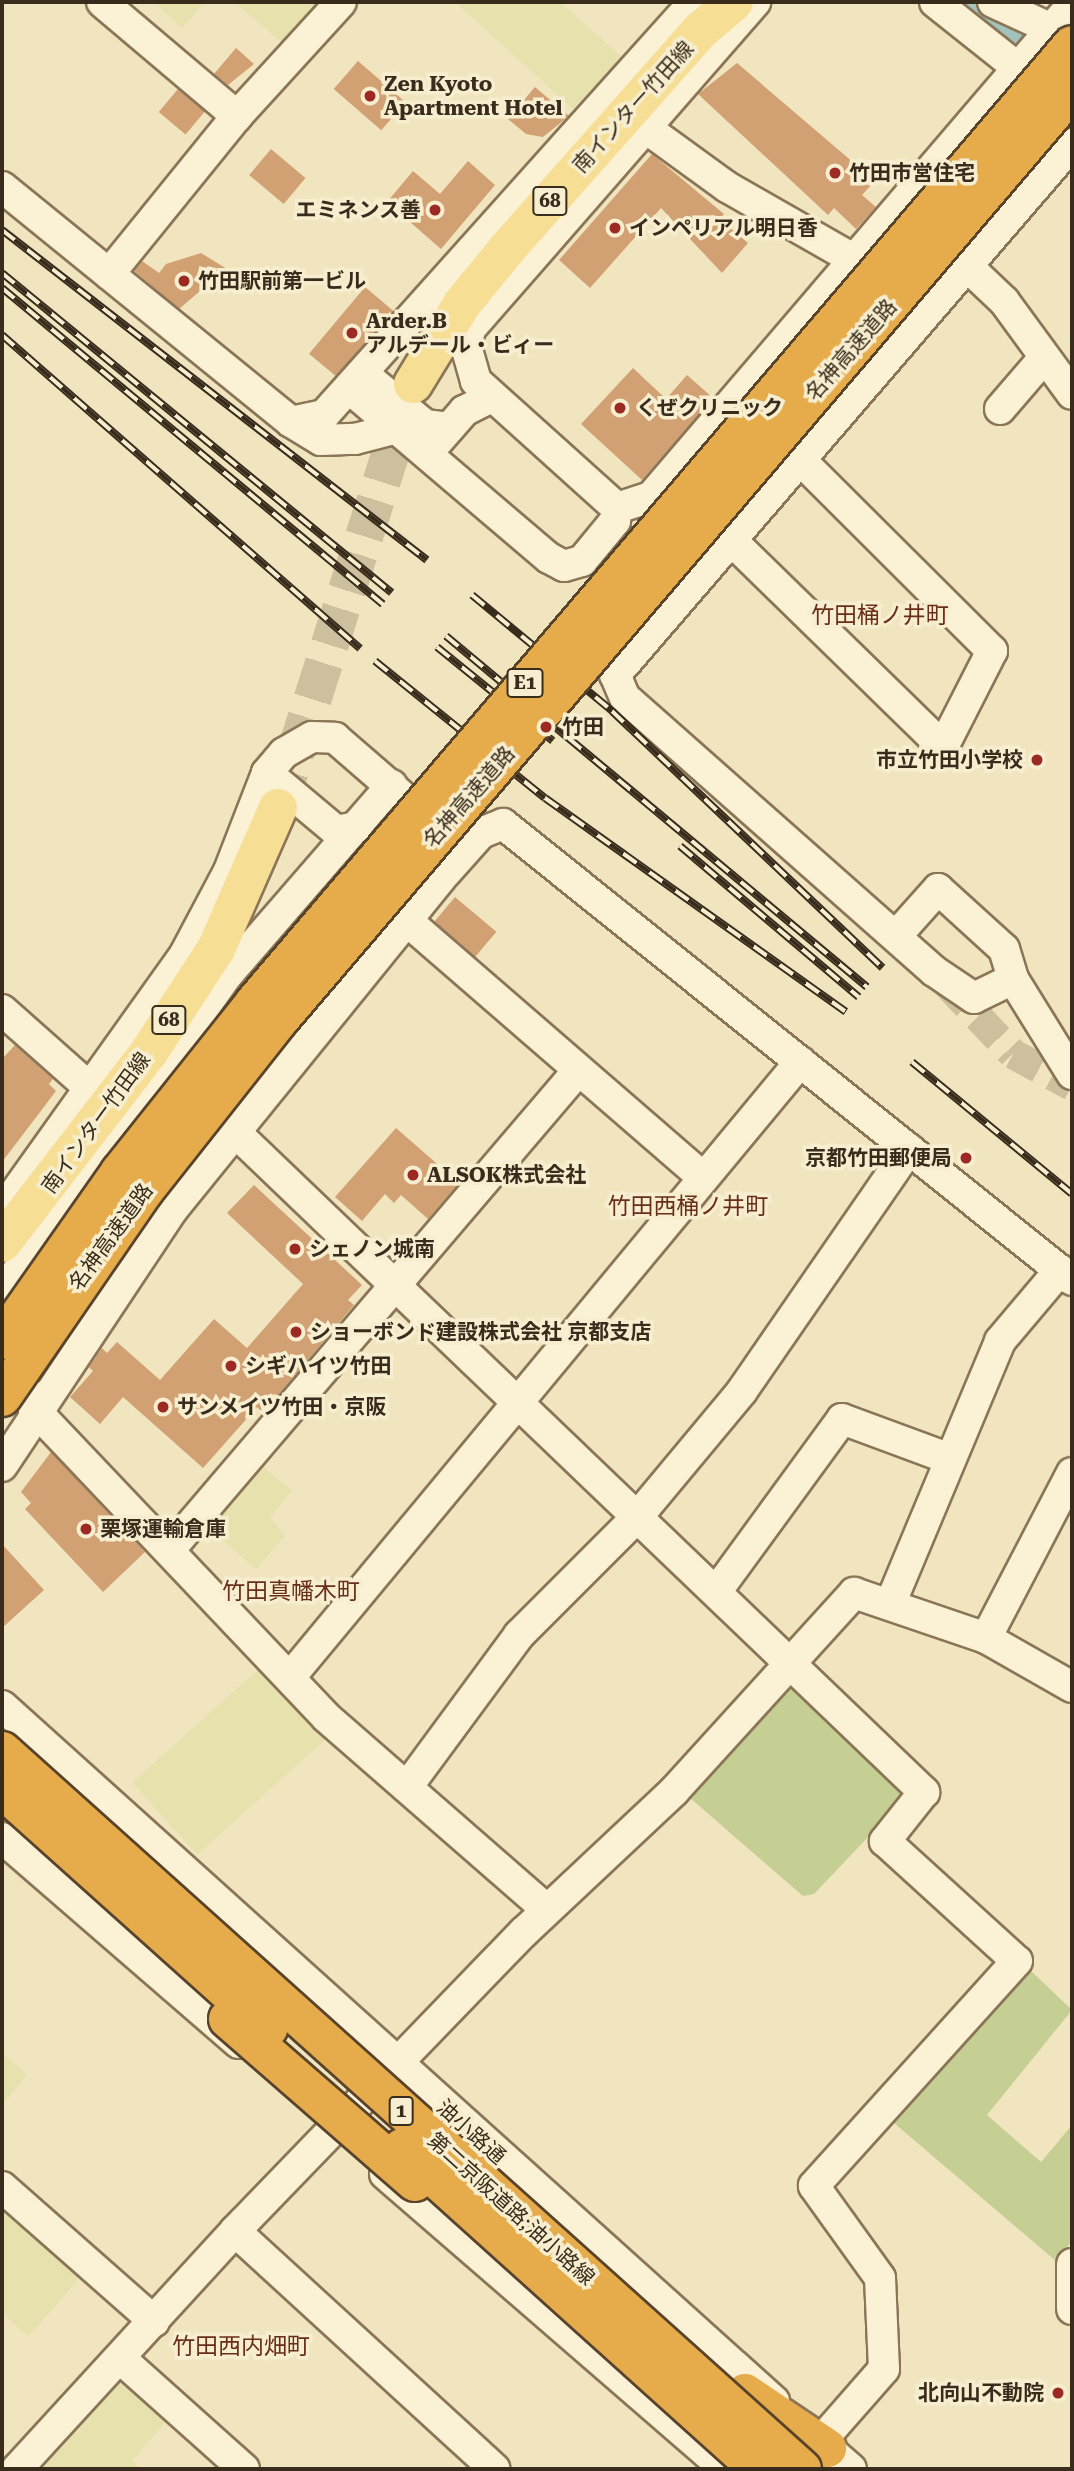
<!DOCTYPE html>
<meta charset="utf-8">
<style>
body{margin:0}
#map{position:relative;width:1074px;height:2471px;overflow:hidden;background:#f1e5c0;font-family:"Roboto Serif","Noto Sans JP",serif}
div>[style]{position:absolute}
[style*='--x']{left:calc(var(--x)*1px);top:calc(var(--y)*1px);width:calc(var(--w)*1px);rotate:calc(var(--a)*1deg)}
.farmland>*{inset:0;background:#e7e1ad;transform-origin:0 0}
.green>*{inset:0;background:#c5cf93}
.river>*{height:38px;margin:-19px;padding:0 19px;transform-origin:19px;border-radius:19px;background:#a3c2bb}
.building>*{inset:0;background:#d1a073;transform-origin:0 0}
.minor-tunnel>*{height:30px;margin-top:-15px;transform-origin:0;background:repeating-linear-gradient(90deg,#ccc09f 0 30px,transparent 0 45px)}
.major-tunnel>*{height:38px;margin-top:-19px;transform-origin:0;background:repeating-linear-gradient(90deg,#ccc09f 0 38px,transparent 0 57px)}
.roads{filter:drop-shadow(2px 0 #8b7557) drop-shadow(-2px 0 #8b7557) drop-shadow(0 2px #8b7557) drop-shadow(0 -2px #8b7557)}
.minor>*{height:30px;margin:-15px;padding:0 15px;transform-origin:15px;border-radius:15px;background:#fbf1d4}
.major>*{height:38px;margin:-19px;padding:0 19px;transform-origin:19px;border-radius:19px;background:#f7de95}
.highway>*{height:38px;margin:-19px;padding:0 19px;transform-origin:19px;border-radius:19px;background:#e6ab4b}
.rail>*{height:8px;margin-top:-4px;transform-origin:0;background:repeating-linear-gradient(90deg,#f7eed0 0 16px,#392c1c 0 32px);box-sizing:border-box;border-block:2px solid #392c1c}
.bridges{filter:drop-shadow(2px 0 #58432b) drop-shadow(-2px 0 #58432b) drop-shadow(0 2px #58432b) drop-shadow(0 -2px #58432b)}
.highway-bridge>*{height:38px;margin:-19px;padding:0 19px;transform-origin:19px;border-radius:19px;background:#e6ab4b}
.dots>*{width:19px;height:19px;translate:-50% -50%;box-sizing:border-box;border:4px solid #f7eed0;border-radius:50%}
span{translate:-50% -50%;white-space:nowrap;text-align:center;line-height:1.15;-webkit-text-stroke:7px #f7eed0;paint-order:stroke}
.shield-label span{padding:2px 5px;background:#f7eed0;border:2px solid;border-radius:5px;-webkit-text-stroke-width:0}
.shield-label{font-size:19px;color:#392c1c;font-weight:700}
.poi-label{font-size:21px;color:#392c1c;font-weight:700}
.left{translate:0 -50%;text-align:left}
.right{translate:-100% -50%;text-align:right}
.street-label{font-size:21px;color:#392c1c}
.neighbourhood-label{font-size:23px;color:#692e19}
.frame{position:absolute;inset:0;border:4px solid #392c1c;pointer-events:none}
</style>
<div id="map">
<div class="farmland">
<i style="clip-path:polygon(154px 2px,205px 2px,182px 28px)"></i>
<i style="clip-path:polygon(234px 2px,333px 2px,290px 49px)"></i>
<i style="clip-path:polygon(455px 2px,560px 2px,623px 58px,573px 109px)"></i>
<i style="clip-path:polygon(256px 1461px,292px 1491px,270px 1517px,285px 1536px,256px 1569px,202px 1522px)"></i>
<i style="left:263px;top:1665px;width:97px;height:176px;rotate:48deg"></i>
<i style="clip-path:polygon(2px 2052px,27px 2075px,2px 2105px)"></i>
<i style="clip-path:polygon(2px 2200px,85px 2272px,28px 2337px,2px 2312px)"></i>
<i style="clip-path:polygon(122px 2367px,173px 2413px,132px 2461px,141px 2469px,45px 2469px,36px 2461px)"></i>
</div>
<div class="green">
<i style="clip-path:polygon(797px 1682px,905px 1785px,906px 1797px,814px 1894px,803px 1896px,690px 1798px,688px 1788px,782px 1683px)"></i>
<i style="clip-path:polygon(1030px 1970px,1072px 2010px,987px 2115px,1041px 2162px,1072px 2125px,1072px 2241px,1056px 2261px,894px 2123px)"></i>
</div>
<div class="river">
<i style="--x:958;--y:2;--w:126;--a:34.7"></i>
</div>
<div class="building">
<i style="clip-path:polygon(236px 48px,254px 64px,228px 85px,214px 74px)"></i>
<i style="left:358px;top:61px;width:63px;height:37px;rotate:41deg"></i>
<i style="clip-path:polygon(737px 63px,875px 181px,862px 195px,876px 207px,856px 229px,834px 208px,828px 215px,698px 94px)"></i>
<i style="clip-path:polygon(535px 87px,569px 116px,543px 137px,526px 134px,508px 119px)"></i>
<i style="left:178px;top:89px;width:35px;height:30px;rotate:40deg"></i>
<i style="left:271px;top:149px;width:45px;height:34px;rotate:40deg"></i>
<i style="clip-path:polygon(652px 154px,724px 214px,720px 219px,748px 243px,722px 273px,661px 208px,590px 288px,559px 260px)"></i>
<i style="clip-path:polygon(468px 161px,495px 185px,441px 249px,387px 202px,413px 171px,440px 194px)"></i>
<i style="clip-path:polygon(201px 253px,232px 272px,216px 293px,207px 285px,179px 309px,134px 271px,142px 261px,159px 273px,166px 264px)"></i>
<i style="left:365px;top:287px;width:38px;height:87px;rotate:40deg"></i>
<i style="clip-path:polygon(633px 368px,666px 399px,687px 375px,713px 398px,642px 480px,581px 424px)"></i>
<i style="left:455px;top:897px;width:54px;height:33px;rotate:40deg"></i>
<i style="clip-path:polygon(15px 1045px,53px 1079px,49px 1084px,56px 1091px,2px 1162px,2px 1059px)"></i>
<i style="clip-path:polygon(396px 1128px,459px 1183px,428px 1219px,401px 1195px,394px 1203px,385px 1194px,362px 1221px,335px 1197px)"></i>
<i style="clip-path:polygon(254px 1185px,362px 1285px,348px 1300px,354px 1305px,263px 1413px,257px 1407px,203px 1468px,123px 1397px,100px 1424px,70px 1397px,93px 1371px,89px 1367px,102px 1348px,107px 1353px,117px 1342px,160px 1380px,214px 1319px,247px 1348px,303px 1284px,227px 1213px)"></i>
<i style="clip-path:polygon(51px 1452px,145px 1552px,103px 1592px,25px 1509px,31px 1503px,21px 1492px)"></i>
<i style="clip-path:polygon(2px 1544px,44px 1590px,2px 1628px)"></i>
</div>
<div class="minor-tunnel">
<i style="--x:947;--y:984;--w:96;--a:46.7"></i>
<i style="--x:1013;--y:1054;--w:67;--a:28.5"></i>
</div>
<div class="major-tunnel">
<i style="--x:278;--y:808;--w:432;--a:-72.4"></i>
</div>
<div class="roads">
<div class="minor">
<i style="--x:102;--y:2;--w:177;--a:40.2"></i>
<i style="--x:935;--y:2;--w:125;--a:38.5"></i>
<i style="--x:993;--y:2;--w:81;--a:24.7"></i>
<i style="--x:643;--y:126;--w:104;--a:36"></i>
<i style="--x:727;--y:187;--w:166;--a:29.7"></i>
<i style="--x:2;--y:187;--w:372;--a:39.1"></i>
<i style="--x:291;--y:422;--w:35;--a:31"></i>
<i style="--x:321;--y:440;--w:34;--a:-2"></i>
<i style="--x:355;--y:439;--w:40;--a:-14.4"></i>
<i style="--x:967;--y:266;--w:51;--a:43.4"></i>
<i style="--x:1004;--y:301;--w:115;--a:53.8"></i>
<i style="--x:109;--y:274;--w:203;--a:-51"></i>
<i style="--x:237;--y:116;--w:154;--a:-47.6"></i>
<i style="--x:362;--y:373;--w:82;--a:39.5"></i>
<i style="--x:425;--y:425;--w:24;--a:7"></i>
<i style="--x:349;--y:388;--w:262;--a:40.4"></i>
<i style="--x:549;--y:558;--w:17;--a:28"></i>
<i style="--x:564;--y:566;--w:19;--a:-16"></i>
<i style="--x:582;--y:561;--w:52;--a:-50.5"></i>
<i style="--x:615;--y:521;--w:13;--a:-81"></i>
<i style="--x:617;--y:508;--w:190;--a:-138"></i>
<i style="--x:476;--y:381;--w:35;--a:-106"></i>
<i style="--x:466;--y:347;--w:18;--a:-77"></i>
<i style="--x:470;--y:329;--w:434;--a:-48.9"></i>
<i style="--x:1000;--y:409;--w:66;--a:-49.3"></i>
<i style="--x:291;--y:422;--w:34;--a:-12"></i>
<i style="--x:324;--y:415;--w:554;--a:-48.14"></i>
<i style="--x:438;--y:441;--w:40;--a:-49"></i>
<i style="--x:464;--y:411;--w:31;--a:-27"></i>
<i style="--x:617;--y:508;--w:36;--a:-18"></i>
<i style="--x:651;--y:497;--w:648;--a:-49.45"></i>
<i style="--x:731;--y:540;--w:296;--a:44.3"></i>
<i style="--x:943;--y:747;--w:108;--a:-63"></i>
<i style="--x:992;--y:651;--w:271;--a:-135.1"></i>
<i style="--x:267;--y:773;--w:90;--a:40"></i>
<i style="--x:336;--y:831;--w:21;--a:-11"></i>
<i style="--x:406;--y:920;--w:391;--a:40.9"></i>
<i style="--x:896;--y:936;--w:63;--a:-48.2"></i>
<i style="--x:938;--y:889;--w:89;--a:42.3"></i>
<i style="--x:1004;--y:949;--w:31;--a:73"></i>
<i style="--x:1013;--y:979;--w:112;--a:58.2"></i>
<i style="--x:1013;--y:979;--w:43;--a:154"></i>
<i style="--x:974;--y:998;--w:48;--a:-146"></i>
<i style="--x:934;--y:971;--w:412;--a:-138.5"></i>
<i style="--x:625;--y:698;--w:25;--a:-113"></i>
<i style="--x:615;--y:675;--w:701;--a:-49.28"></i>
<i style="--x:2;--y:1010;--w:119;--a:41.6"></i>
<i style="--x:234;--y:1131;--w:956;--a:43.77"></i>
<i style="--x:924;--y:1792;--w:63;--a:128.5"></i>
<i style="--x:885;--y:1841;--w:178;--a:42.3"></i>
<i style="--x:1017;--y:1961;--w:303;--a:132.1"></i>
<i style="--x:814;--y:2186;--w:113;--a:54.3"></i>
<i style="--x:880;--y:2278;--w:91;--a:87.5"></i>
<i style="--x:884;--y:2369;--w:97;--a:131.2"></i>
<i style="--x:2;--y:1211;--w:315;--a:-54.5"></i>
<i style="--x:185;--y:954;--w:94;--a:-62.1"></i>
<i style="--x:229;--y:871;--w:105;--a:-68.8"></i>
<i style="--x:267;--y:773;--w:26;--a:-50"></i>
<i style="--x:284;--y:753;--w:32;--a:-30"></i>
<i style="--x:312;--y:737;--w:23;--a:2"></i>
<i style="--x:335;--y:738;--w:130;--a:40.9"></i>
<i style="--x:2;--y:1293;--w:391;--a:-54.7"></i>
<i style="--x:228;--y:974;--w:250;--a:-49.1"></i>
<i style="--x:29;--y:1393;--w:17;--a:73"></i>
<i style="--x:34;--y:1409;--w:424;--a:46.5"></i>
<i style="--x:326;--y:1717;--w:293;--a:41.1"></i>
<i style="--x:2;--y:1466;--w:309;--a:-56.4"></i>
<i style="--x:173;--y:1209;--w:424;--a:-51"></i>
<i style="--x:440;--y:879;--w:62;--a:-48.3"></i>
<i style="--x:481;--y:833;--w:24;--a:-22"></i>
<i style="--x:503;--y:824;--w:729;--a:38.71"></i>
<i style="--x:171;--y:1548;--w:624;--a:-49.55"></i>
<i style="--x:716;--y:1592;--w:214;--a:-53.9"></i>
<i style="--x:842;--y:1419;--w:115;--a:20.3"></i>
<i style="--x:891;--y:1602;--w:283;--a:-67.3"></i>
<i style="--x:1000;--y:1341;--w:93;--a:-49.8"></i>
<i style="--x:986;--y:1638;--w:186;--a:-62.5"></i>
<i style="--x:291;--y:1676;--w:798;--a:-50.34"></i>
<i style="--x:2;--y:1706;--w:1039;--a:42"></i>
<i style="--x:407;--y:1787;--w:189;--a:-53.6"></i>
<i style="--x:519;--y:1635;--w:168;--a:-45"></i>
<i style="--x:638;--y:1516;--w:163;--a:-50.2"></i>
<i style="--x:742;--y:1391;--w:294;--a:-55.4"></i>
<i style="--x:2;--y:1838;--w:313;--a:40.9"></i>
<i style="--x:385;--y:2174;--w:451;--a:40.9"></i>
<i style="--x:2;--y:2187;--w:203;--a:41.4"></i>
<i style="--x:235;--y:2231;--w:352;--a:42.5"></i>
<i style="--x:1072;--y:2264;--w:45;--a:90"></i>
<i style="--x:121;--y:2359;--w:165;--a:41.8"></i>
<i style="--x:811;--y:2434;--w:53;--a:41.2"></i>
<i style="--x:17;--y:2469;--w:323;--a:-47.5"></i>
<i style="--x:235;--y:2231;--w:416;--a:-46"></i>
<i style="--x:524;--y:1932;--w:206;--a:-43.2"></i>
<i style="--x:674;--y:1791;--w:268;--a:-47.7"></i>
<i style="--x:854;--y:1593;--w:139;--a:18.8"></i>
<i style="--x:986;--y:1638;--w:99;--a:29.7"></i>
</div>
<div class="major">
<i style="--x:413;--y:384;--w:94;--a:-58.5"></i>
<i style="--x:462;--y:304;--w:71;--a:-50.7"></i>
<i style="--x:507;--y:249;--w:293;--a:-48.5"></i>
<i style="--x:701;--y:30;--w:43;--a:-40.3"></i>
<i style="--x:2;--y:1243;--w:241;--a:-52.4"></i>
<i style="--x:149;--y:1052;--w:123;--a:-57"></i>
<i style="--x:216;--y:949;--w:154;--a:-66.3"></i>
</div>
<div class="highway">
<i style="--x:745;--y:2393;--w:99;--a:33.9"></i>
</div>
</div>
<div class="rail">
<i style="--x:2;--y:230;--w:538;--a:37.83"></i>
<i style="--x:2;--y:273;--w:504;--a:39.37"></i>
<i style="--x:2;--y:288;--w:495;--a:39.7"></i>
<i style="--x:2;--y:335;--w:476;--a:41.2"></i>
<i style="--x:472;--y:595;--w:182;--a:39.6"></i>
<i style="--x:612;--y:711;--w:373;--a:43.5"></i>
<i style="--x:446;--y:636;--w:548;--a:39.82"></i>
<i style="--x:437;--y:647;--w:149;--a:39"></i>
<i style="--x:375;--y:661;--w:218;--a:38.9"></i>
<i style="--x:545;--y:798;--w:369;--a:35.4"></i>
<i style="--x:680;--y:846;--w:234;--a:40.2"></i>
<i style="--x:912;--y:1062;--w:207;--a:39.5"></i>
</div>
<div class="bridges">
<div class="highway-bridge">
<i style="--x:2;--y:1340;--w:205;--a:-54.9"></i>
<i style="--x:120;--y:1172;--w:217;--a:-51.5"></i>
<i style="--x:255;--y:1002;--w:1258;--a:-49.51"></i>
<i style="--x:2;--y:1397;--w:250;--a:-55.4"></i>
<i style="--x:144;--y:1191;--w:219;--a:-51.7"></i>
<i style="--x:280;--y:1019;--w:1220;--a:-49.52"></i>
<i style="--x:2;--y:1751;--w:1075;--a:41.91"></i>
<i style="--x:2;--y:1789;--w:358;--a:41.9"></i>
<i style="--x:228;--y:2019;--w:248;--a:41.1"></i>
<i style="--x:402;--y:2148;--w:480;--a:42"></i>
</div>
</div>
<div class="dots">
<i style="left:370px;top:96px;background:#9d2923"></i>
<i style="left:835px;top:173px;background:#9d2923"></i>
<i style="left:435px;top:210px;background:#9d2923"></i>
<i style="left:615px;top:228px;background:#9d2923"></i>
<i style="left:184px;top:281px;background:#9d2923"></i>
<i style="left:352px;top:333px;background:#9d2923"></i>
<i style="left:620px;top:408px;background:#9d2923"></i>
<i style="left:546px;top:727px;background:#9d2923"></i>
<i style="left:1037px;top:760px;background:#9d2923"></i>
<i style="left:966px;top:1158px;background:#9d2923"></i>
<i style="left:413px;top:1175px;background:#9d2923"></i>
<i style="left:295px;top:1249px;background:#9d2923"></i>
<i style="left:296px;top:1332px;background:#9d2923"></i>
<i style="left:231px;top:1366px;background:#9d2923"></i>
<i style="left:163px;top:1407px;background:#9d2923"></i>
<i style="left:86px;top:1529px;background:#9d2923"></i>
<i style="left:1058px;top:2393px;background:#9d2923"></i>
</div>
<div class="shield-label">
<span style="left:550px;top:201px">68</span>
<span style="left:525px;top:683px">E1</span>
<span style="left:169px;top:1020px">68</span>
<span style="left:401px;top:2111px">1</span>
</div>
<div class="poi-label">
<span class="left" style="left:384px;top:96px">Zen Kyoto<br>Apartment Hotel</span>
<span class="left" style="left:849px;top:173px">竹田市営住宅</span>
<span class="right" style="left:421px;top:210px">エミネンス善</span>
<span class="left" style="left:629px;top:228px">インペリアル明日香</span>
<span class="left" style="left:198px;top:281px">竹田駅前第一ビル</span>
<span class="left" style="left:366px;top:333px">Arder.B<br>アルデール・ビィー</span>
<span class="left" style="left:636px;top:408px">くぜクリニック</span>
<span class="left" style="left:562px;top:727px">竹田</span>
<span class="right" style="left:1023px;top:760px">市立竹田小学校</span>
<span class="right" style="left:952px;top:1158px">京都竹田郵便局</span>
<span class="left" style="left:427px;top:1175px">ALSOK株式会社</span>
<span class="left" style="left:309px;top:1249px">シェノン城南</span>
<span class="left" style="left:310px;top:1332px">ショーボンド建設株式会社 京都支店</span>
<span class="left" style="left:245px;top:1366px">シギハイツ竹田</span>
<span class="left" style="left:177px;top:1407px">サンメイツ竹田・京阪</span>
<span class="left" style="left:100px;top:1529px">栗塚運輸倉庫</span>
<span class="right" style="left:1044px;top:2393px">北向山不動院</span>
</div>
<div class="street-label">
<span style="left:633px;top:107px;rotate:-48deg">南インター竹田線</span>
<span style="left:851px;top:350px;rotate:-49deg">名神高速道路</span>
<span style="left:469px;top:797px;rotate:-49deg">名神高速道路</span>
<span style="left:96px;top:1123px;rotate:-54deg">南インター竹田線</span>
<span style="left:111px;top:1237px;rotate:-54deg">名神高速道路</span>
<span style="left:471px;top:2132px;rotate:42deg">油小路通</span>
<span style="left:511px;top:2209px;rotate:42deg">第二京阪道路;油小路線</span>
</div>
<div class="neighbourhood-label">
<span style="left:880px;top:616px">竹田桶ノ井町</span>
<span style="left:688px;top:1207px">竹田西桶ノ井町</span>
<span style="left:291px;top:1592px">竹田真幡木町</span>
<span style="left:241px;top:2347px">竹田西内畑町</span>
</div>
<div class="frame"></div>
</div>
